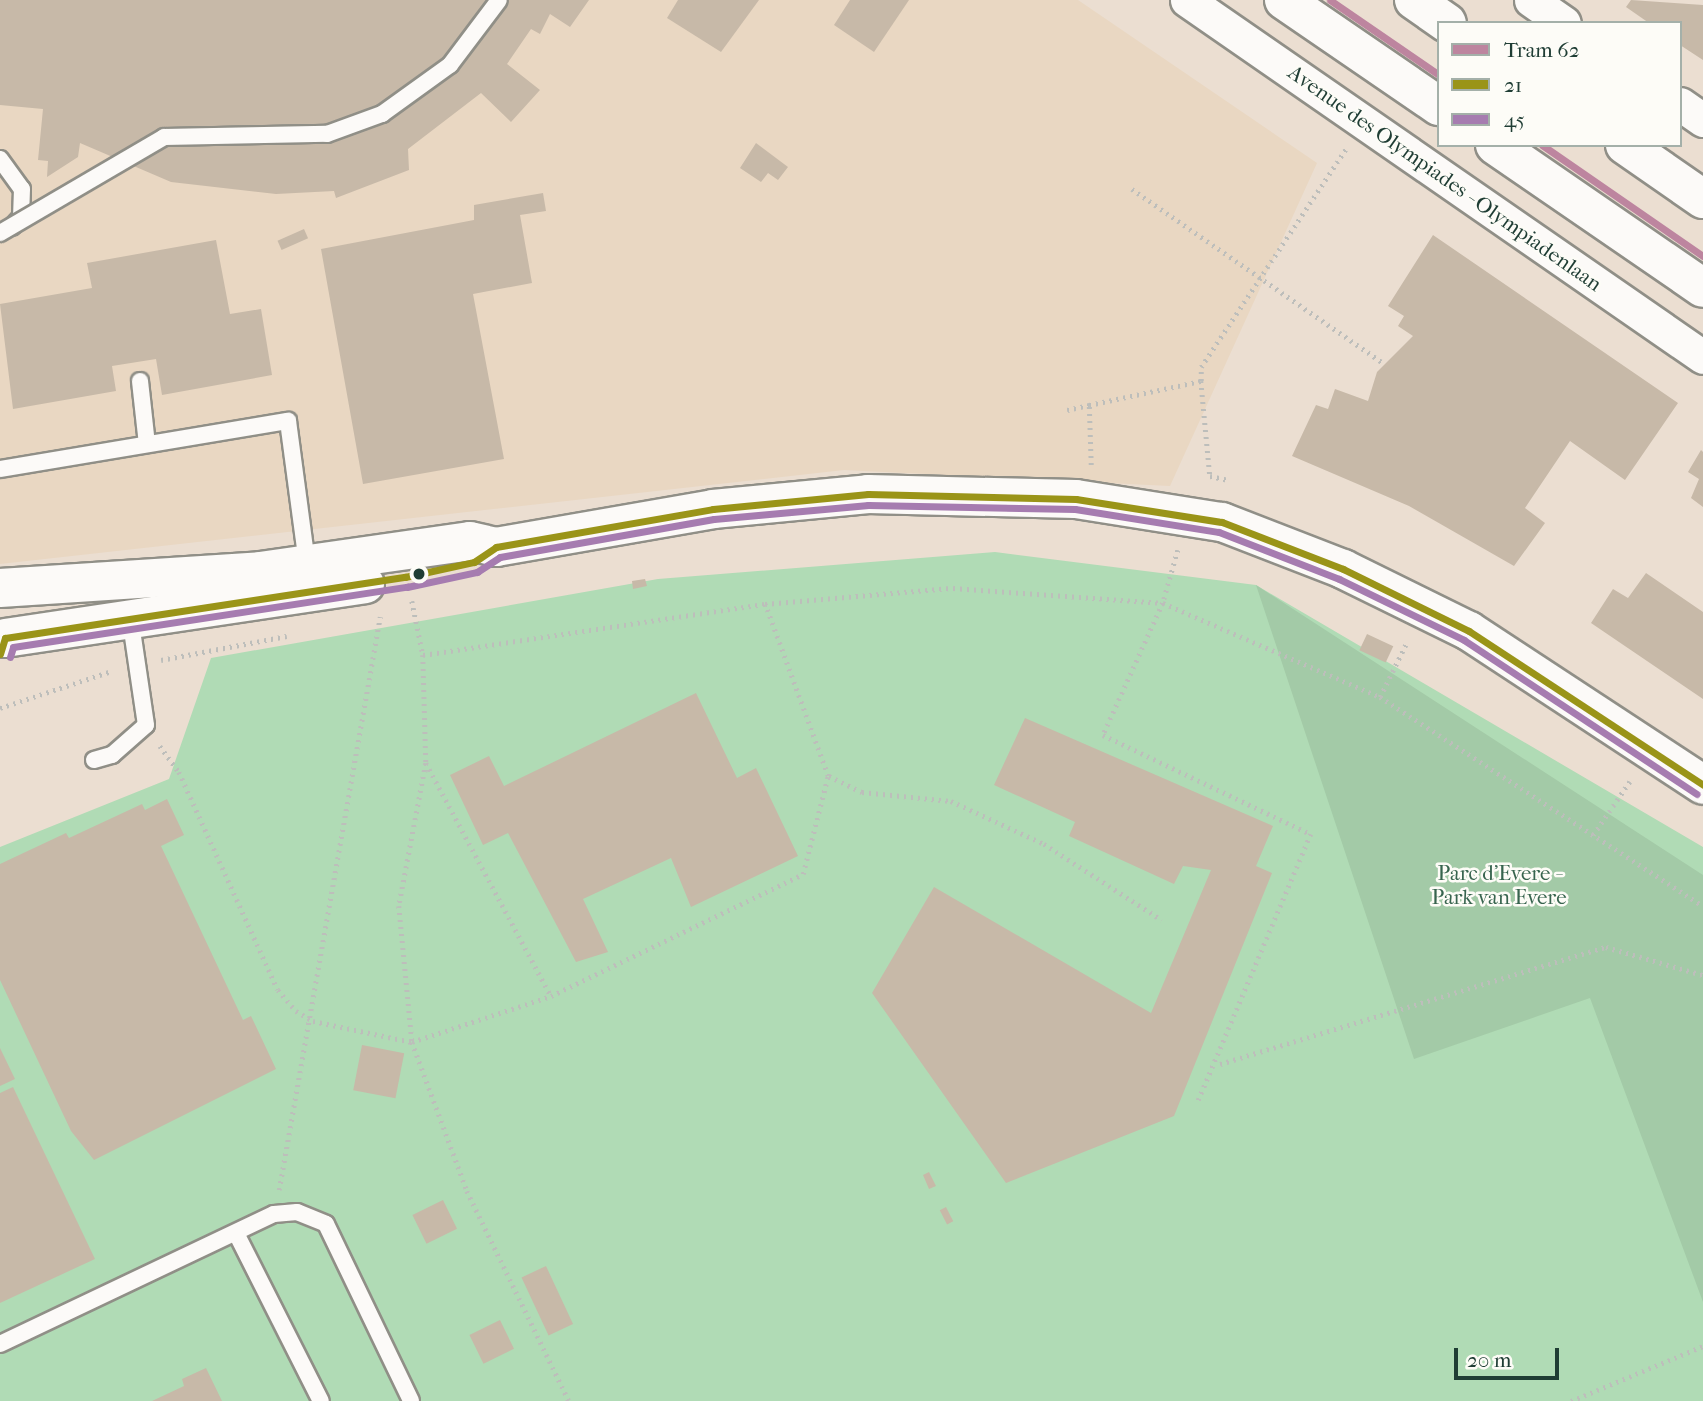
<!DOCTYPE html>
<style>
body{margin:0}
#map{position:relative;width:1703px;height:1401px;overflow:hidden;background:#ebded1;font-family:"IM FELL French Canon",serif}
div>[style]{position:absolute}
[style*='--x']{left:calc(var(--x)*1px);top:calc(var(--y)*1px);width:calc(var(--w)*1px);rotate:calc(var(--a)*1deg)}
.built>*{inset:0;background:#e9d7c2}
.green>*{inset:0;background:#b0dbb5}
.forest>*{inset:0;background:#a3caa7}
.building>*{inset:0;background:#c7b9a8;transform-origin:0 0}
.path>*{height:4.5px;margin-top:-2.25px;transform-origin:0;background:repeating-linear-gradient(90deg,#bdbebb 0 2px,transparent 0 7px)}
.roads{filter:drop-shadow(2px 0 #908f87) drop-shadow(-2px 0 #908f87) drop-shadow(0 2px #908f87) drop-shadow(0 -2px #908f87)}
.service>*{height:16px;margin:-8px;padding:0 8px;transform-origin:8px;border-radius:8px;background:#fcfaf8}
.minor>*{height:33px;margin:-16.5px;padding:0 16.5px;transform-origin:16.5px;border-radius:16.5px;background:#fcfaf8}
.tertiary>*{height:38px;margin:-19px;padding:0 19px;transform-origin:19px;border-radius:19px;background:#fcfaf8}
.primary>*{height:38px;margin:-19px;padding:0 19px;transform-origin:19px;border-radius:19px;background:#fcfaf8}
.bridges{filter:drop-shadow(2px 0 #908f87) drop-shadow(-2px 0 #908f87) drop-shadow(0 2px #908f87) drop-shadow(0 -2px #908f87)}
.service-bridge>*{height:16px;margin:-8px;padding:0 8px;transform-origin:8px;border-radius:8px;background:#fcfaf8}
.bus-1>*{height:7px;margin:-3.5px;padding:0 3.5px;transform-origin:3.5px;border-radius:3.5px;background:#9a9418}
.bus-2>*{height:7px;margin:-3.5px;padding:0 3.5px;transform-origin:3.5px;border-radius:3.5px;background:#a67cb0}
.tram-1>*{height:7px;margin:-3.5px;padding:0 3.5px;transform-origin:3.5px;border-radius:3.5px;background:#bd859f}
.dots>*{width:19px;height:19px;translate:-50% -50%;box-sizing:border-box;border:4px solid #fdfcf7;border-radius:50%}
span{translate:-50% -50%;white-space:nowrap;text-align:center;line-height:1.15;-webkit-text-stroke:5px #fdfcf7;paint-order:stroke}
.street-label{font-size:21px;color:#1f3d34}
.park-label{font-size:21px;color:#37644e}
.legend{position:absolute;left:1437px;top:21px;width:245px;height:126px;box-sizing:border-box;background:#fdfcf7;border:2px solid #a4b0a9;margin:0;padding:9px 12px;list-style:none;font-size:21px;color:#1f3d34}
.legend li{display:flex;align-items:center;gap:14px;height:35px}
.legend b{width:35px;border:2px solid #a4b0a9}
.scale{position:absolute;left:1454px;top:1348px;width:105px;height:32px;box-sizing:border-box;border:4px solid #1f3d34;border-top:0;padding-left:9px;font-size:21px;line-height:24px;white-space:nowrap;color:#1f3d34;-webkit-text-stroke:5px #fdfcf7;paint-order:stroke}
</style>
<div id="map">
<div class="built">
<i style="clip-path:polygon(0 0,1078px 0,1317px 163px,1170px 486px,844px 470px,0 564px)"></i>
</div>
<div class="green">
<i style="clip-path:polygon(995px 552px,1256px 585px,1703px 847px,1703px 1401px,0 1401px,0 847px,169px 779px,211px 658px,658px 579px)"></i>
</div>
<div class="forest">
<i style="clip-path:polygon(1256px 585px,1703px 875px,1703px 1302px,1590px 998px,1414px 1059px)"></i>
</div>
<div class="building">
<i style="clip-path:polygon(0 0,589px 0,570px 27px,550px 14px,540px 34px,531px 29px,507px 64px,540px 90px,511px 122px,481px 93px,408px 149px,409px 170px,336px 198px,334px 191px,276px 194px,171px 182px,80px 143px,78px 157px,47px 177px,48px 161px,38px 160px,43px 109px,0 105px)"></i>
<i style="clip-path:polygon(678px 0,759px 0,721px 52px,667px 18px)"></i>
<i style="clip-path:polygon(850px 0,909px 0,874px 52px,834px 25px)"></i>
<i style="clip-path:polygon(1631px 0,1703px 5px,1703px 60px,1680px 45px,1680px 23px,1649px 23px,1626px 7px)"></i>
<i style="clip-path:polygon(756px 143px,788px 167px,778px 180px,768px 173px,761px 182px,740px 168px)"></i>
<i style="clip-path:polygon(543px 193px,546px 211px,520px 215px,532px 283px,473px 294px,504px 459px,363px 484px,321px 249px,474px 220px,474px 205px)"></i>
<i style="left:304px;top:229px;width:10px;height:29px;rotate:66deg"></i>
<i style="clip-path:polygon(1433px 235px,1678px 403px,1625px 480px,1570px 441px,1525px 508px,1545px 523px,1514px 566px,1409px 506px,1292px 456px,1316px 405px,1328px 409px,1335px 389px,1368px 401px,1377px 372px,1413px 336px,1398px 326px,1404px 316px,1388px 306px)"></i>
<i style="clip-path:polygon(216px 240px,230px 314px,261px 309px,272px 375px,162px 395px,156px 359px,112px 366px,116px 391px,13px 409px,0 304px,92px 288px,87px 263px)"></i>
<i style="clip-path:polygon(1701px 450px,1703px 452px,1703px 507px,1691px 498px,1699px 479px,1688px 472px)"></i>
<i style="clip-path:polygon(1646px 573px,1703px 612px,1703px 699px,1591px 623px,1613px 589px,1628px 598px)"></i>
<i style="clip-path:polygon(645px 579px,647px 586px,633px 589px,632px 581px)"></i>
<i style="left:1367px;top:634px;width:29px;height:18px;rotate:25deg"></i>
<i style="clip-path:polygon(696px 693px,737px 778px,756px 768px,798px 856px,691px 907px,671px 858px,583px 899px,608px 952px,576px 962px,508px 833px,483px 845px,450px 775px,489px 756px,504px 786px)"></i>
<i style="clip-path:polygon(1025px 718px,1273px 826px,1256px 866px,1272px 873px,1174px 1116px,1006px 1183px,872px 993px,934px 887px,1151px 1013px,1211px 870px,1183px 866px,1174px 884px,1069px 836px,1075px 822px,994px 785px)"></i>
<i style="clip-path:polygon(167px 799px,184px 835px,161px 846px,243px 1020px,251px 1016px,276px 1069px,94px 1160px,71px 1131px,0 980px,0 864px,66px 833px,69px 838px,142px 804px,145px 810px)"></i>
<i style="left:362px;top:1045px;width:43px;height:46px;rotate:11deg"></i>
<i style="clip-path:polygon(0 1048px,15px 1079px,0 1086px)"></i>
<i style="clip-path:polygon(13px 1087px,95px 1259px,0 1303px,0 1093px)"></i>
<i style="clip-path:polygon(929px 1172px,936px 1186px,929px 1189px,923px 1175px)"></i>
<i style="left:443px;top:1200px;width:32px;height:34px;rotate:64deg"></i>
<i style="left:946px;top:1207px;width:16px;height:7px;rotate:63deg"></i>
<i style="left:546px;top:1266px;width:64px;height:27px;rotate:65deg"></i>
<i style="left:500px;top:1320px;width:32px;height:34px;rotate:64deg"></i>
<i style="clip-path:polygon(206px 1368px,222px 1401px,152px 1401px,184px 1386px,182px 1379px)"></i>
</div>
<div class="path">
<i style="--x:1132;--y:189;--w:305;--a:34.7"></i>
<i style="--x:1201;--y:381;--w:14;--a:-90"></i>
<i style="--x:1201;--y:367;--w:262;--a:-56.4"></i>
<i style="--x:1067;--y:410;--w:23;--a:-13"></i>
<i style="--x:1091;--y:465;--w:60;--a:-91.9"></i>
<i style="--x:1089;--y:405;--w:115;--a:-12.1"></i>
<i style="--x:1201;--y:381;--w:95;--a:84.6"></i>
<i style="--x:1210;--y:476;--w:19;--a:12"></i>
<i style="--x:1178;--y:550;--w:55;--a:105.8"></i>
<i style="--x:1163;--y:603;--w:145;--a:114.4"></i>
<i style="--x:1103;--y:735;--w:230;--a:25.5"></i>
<i style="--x:1311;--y:834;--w:293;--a:112.9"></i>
<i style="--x:412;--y:601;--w:55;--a:78.5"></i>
<i style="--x:423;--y:655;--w:108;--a:88.4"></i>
<i style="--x:426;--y:763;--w:264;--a:61.8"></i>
<i style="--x:423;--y:655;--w:346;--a:-8.5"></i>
<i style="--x:765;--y:604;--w:189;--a:-4.9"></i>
<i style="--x:953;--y:588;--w:211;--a:4.1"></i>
<i style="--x:1163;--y:603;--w:236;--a:23.4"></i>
<i style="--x:1380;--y:697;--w:385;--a:32.9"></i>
<i style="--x:161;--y:660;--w:128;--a:-10.8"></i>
<i style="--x:1380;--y:697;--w:61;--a:-63.9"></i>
<i style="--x:0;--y:708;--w:118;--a:-18.3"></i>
<i style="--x:160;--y:746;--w:32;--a:54"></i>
<i style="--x:179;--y:772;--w:239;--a:65.6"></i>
<i style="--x:278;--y:990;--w:28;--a:49"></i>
<i style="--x:296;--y:1011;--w:20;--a:30"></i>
<i style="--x:313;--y:1021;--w:101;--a:12"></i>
<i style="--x:412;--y:1042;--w:146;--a:-18.3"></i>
<i style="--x:551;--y:996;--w:280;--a:-25.8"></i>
<i style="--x:803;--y:874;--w:101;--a:-75.7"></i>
<i style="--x:828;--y:776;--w:183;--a:-110.1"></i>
<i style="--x:426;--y:763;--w:146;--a:100.7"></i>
<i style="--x:399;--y:906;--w:137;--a:84.5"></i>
<i style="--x:412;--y:1042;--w:159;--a:69.7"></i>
<i style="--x:467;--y:1191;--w:233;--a:64.1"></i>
<i style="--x:829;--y:776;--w:37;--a:26"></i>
<i style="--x:862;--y:792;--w:89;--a:5.8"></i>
<i style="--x:951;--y:801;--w:102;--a:24.8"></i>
<i style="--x:1044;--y:844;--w:140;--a:32.8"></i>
<i style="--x:1593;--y:835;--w:65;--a:-55.6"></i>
<i style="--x:1220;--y:1064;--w:403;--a:-16.9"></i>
<i style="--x:1606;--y:947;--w:101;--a:16.1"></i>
<i style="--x:279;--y:1190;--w:582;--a:-80"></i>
<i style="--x:1571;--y:1401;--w:143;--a:-22.6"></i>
</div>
<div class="roads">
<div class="service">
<i style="--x:0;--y:159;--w:37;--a:54"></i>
<i style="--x:22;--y:189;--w:28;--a:92"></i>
<i style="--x:21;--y:217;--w:13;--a:132"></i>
<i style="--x:140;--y:381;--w:63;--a:83.7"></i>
<i style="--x:0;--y:469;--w:292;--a:-9.5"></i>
<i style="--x:288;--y:421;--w:144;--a:82.4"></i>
<i style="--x:94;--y:760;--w:19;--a:-16"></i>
<i style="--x:112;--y:755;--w:45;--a:-41.4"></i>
<i style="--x:146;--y:725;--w:102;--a:-98.4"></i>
<i style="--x:236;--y:1233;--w:188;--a:63.2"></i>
<i style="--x:0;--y:1344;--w:303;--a:-25.4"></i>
<i style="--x:274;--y:1214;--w:23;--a:-5"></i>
<i style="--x:297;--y:1212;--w:31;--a:22"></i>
<i style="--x:326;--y:1224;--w:196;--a:64.3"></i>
</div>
<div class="minor">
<i style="--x:1187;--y:0;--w:627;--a:34.68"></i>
<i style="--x:1531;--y:0;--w:40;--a:34.9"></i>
<i style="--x:1680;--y:104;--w:28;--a:35"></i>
</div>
<div class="tertiary">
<i style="--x:0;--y:588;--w:261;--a:-3.7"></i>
<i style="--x:260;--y:571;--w:212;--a:-8.1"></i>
<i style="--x:470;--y:541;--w:27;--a:13"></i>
<i style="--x:496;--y:547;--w:220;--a:-9.9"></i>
<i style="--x:713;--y:509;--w:156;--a:-5.5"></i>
<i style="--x:868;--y:494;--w:208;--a:1.4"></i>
<i style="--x:1076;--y:499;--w:148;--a:9"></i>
<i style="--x:1222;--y:522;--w:130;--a:21.2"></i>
<i style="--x:1343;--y:569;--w:140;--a:26.2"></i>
<i style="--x:1469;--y:631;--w:280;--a:33.3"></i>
<i style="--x:5;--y:638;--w:364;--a:-8.5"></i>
</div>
<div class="primary">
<i style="--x:1284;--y:0;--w:188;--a:34.4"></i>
<i style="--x:1414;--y:0;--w:40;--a:34.9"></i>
<i style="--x:1495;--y:145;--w:252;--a:34.5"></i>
<i style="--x:1625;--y:145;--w:95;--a:34.7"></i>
</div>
</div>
<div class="bridges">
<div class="service-bridge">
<i style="--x:0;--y:233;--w:190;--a:-30.3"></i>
<i style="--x:164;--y:137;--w:163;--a:-1.1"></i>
<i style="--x:327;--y:134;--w:59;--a:-20"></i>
<i style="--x:382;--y:114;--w:84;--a:-35.8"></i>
<i style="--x:450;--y:65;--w:81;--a:-53"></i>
</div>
</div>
<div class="bus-1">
<i style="--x:0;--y:654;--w:17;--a:-73"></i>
<i style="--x:5;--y:638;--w:405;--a:-8.7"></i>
<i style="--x:405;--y:577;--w:71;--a:-12.3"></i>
<i style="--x:474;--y:562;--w:27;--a:-34"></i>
<i style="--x:496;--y:547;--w:220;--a:-9.9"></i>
<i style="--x:713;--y:509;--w:156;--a:-5.5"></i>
<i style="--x:868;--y:494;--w:208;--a:1.4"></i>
<i style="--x:1076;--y:499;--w:148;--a:9"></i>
<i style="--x:1222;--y:522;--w:130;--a:21.2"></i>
<i style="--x:1343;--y:569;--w:140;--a:26.2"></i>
<i style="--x:1469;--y:631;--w:280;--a:33.3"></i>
</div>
<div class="bus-2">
<i style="--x:10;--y:657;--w:10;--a:-73"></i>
<i style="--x:13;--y:647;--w:399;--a:-8.7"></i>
<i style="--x:407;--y:587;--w:72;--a:-12.1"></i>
<i style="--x:477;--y:572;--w:27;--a:-33"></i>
<i style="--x:500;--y:557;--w:217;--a:-10.1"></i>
<i style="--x:714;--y:519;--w:155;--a:-5.2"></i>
<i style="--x:868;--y:505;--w:207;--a:1.1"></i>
<i style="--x:1075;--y:509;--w:146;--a:9.1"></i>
<i style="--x:1219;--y:532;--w:129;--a:21.4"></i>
<i style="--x:1339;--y:579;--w:139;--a:26"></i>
<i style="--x:1464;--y:640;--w:279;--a:33.5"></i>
</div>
<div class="tram-1">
<i style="--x:1330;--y:0;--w:132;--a:34.5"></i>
<i style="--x:1542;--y:145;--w:196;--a:34.6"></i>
</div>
<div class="dots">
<i style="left:419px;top:574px;background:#1f3d34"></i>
</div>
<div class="street-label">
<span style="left:1445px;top:178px;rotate:35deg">Avenue des Olympiades - Olympiadenlaan</span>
</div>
<div class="park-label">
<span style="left:1499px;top:885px">Parc d'Evere -<br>Park van Evere</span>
</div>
<ul class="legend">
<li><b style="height:9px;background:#bd859f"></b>Tram 62</li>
<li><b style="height:9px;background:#9a9418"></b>21</li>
<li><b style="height:9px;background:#a67cb0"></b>45</li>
</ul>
<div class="scale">20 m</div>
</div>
